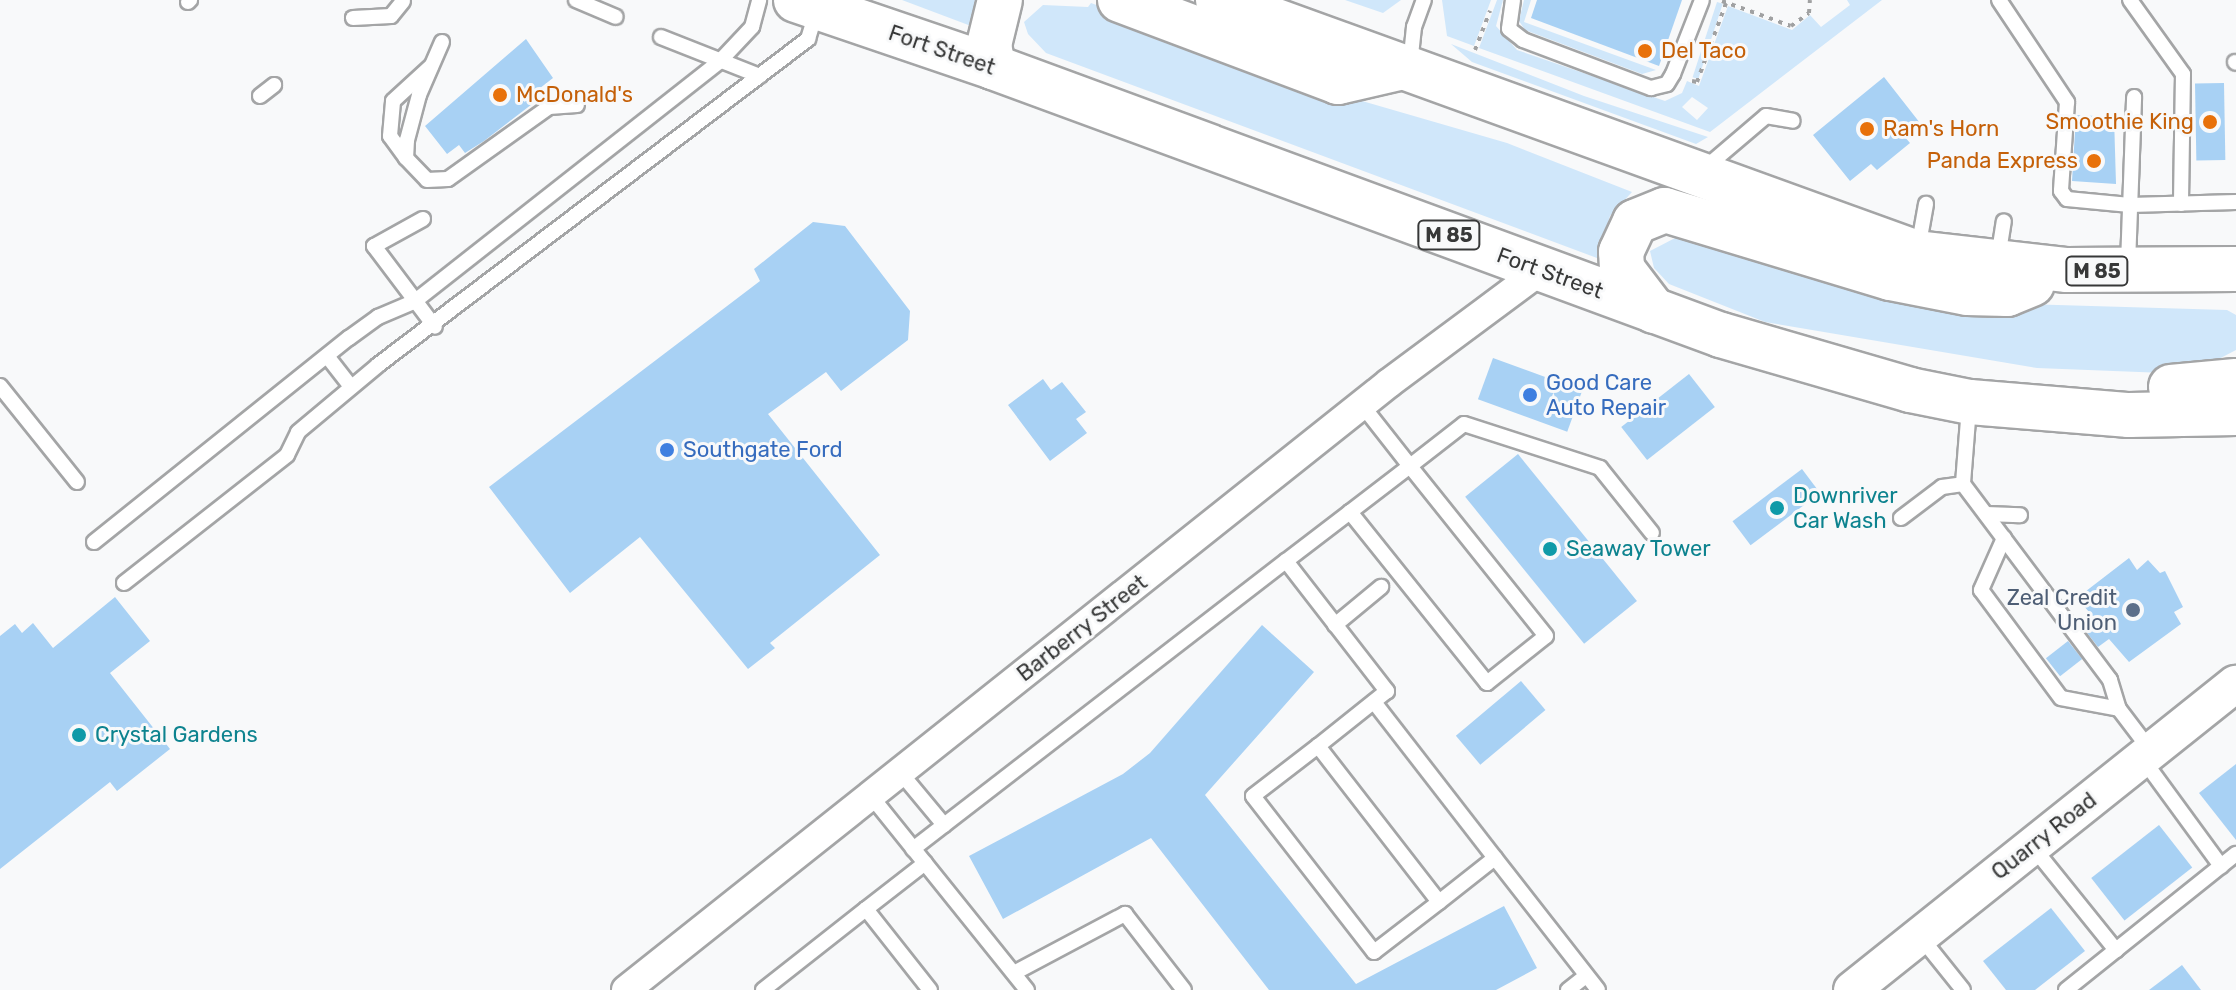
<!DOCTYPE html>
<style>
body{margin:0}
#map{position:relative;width:2236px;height:990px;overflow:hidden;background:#f8f9fa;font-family:Rubik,sans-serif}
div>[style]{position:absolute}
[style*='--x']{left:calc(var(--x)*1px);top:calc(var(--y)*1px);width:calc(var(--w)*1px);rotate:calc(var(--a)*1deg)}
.green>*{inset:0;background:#d0e7fa;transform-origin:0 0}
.building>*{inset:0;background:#a8d1f4;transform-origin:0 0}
.path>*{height:4px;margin-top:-2px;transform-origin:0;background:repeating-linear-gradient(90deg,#a0a1a2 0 4px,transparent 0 10px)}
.roads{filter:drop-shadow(2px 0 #a4a5a6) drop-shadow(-2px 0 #a4a5a6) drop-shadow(0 2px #a4a5a6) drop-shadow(0 -2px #a4a5a6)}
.service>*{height:14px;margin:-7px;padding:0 7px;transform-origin:7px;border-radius:7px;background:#fff}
.minor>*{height:28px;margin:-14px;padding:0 14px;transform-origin:14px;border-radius:14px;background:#fff}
.tertiary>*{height:36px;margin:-18px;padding:0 18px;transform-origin:18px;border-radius:18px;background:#fff}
.primary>*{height:44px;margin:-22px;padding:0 22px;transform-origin:22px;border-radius:22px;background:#fff}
.dots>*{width:22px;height:22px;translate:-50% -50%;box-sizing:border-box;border:4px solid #f8f9fa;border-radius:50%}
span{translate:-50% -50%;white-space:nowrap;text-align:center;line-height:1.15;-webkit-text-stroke:6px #f8f9fa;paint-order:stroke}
.shield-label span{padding:2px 6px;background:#f8f9fa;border:2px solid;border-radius:6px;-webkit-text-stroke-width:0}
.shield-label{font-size:20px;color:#373838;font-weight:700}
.street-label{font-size:22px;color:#373838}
.food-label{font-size:22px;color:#c56008}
.left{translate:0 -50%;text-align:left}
.right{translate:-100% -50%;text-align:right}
.shop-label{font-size:22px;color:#366cbe}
.culture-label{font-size:22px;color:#0d838f}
.service-label{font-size:22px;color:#4e5e75}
</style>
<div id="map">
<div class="green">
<i style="clip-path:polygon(902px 0,975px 0,971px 26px)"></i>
<i style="clip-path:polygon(1345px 0,1401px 0,1383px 13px)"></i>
<i style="clip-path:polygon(1442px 0,1491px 0,1474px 46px,1447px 36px)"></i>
<i style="clip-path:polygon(evenodd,1497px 0,1503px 0,1496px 26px,1517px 50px,1665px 101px,1682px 93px,1687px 81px,1699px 86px,1728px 6px,1792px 30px,1810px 15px,1821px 27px,1850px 5px,1847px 0,1882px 0,1710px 132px,1479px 48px,1497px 0,1692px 97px,1708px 108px,1697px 120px,1682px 107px,1692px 97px)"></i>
<i style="clip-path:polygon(1524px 0,1531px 0,1524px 22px,1656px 70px,1642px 74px,1525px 30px,1519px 21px)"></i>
<i style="left:1717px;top:2px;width:6px;height:79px;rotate:18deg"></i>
<i style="clip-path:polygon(1091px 3px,1338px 94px,1507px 143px,1632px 192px,1610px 216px,1597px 258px,1046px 53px,1028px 34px,1024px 22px,1043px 5px,1088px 7px)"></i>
<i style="clip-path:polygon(1451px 44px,1584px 96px,1708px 137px,1696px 144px,1472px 62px)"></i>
<i style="clip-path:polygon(1679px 236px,1953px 302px,2227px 310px,2236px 315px,2236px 350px,2190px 374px,2037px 368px,1765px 322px,1669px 284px,1654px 268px,1650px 251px)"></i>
</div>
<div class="building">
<i style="clip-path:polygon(1537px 0,1682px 0,1659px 66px,1531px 18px)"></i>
<i style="clip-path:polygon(526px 39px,553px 78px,535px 92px,540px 98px,484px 141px,465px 153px,459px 145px,447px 154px,425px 126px)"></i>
<i style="clip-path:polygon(1884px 77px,1920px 123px,1904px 136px,1910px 143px,1877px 170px,1871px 164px,1850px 181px,1813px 135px)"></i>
<i style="left:2224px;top:83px;width:77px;height:29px;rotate:89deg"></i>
<i style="clip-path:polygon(2076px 115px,2114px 117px,2116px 184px,2072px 181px)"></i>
<i style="clip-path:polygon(813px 222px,845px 226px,910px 311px,908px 340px,841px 391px,826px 372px,768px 414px,880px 555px,770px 643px,775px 648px,748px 669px,640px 537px,570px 593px,489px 487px,760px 281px,754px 269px)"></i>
<i style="left:1493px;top:358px;width:95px;height:44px;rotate:20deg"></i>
<i style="left:1689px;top:374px;width:42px;height:86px;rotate:52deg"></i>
<i style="clip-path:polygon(1043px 379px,1051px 390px,1062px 382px,1086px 412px,1076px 419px,1087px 433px,1050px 461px,1008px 405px)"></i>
<i style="left:1518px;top:454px;width:189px;height:68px;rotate:51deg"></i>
<i style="left:1802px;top:469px;width:30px;height:87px;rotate:53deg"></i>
<i style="clip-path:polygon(2129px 558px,2137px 570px,2148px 560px,2160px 573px,2165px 571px,2183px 607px,2174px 612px,2181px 624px,2129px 662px,2109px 639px,2098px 647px,2084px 629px,2096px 620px,2077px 598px)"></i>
<i style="clip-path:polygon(115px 597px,150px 641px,110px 673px,170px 749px,117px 791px,110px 782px,0 869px,0 636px,15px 624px,22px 633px,33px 623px,53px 648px)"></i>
<i style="clip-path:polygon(1262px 625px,1314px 672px,1205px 795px,1356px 984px,1504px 906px,1537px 968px,1496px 990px,1269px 990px,1151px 838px,1003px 919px,969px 856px,1123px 774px,1150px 753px)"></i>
<i style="left:2068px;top:641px;width:23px;height:28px;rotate:52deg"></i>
<i style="left:1521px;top:681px;width:38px;height:85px;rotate:50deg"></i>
<i style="clip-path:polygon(2236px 764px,2236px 840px,2199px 793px)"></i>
<i style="left:2159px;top:825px;width:54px;height:86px;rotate:52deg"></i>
<i style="clip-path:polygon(2051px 908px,2085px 951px,2035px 990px,2006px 990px,1983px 961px)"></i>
<i style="clip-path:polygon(2182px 965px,2201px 990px,2149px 990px)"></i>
</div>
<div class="path">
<i style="--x:1722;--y:1;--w:73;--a:19.9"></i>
<i style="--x:1791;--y:26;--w:22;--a:-36"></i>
<i style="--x:1809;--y:13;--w:13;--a:-86"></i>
<i style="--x:1475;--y:50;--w:42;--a:-69"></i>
<i style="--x:1692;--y:81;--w:5;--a:11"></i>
<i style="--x:1697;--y:82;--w:84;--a:-69.8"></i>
</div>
<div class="roads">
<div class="service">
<i style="--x:576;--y:0;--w:43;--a:23"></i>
<i style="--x:1513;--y:0;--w:29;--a:98"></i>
<i style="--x:1509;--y:29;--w:18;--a:38"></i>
<i style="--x:1523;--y:40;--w:137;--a:20.6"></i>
<i style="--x:1651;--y:88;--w:16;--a:-14"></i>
<i style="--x:1667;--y:84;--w:12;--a:-59"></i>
<i style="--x:1673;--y:74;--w:79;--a:-68.6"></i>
<i style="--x:1999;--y:0;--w:123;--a:56.3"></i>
<i style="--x:2067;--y:102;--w:89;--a:93.9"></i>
<i style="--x:2061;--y:191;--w:10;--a:53"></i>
<i style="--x:2067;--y:199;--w:63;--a:5.4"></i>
<i style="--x:2130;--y:205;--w:106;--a:-1.6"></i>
<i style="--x:2130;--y:0;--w:91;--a:54.4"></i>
<i style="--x:2183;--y:74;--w:130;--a:90.9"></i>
<i style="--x:188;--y:2;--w:3;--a:-45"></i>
<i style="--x:353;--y:18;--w:38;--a:-3"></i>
<i style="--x:391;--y:16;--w:19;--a:-51"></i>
<i style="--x:661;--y:37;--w:106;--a:21.5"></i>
<i style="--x:442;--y:42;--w:58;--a:113.5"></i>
<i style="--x:419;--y:95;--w:47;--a:104.9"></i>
<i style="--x:407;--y:140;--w:18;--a:93"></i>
<i style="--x:406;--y:158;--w:30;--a:46"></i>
<i style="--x:427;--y:180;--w:21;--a:-3"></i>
<i style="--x:448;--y:179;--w:124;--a:-35.5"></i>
<i style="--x:549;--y:107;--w:28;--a:-4"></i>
<i style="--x:2235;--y:62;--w:1;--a:45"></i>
<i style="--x:1410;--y:65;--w:38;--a:-84"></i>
<i style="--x:1414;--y:27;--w:29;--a:-70"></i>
<i style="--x:260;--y:96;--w:18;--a:-38"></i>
<i style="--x:406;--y:158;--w:27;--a:-126"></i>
<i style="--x:390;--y:136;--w:35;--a:-85"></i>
<i style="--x:393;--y:101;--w:52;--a:-42.6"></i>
<i style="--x:1705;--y:168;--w:80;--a:-40.4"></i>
<i style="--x:1766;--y:116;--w:27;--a:10"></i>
<i style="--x:423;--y:219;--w:56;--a:151.1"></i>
<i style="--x:374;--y:246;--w:101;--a:53"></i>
<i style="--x:1918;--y:249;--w:46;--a:-79.9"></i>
<i style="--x:1998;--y:258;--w:37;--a:-81"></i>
<i style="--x:2128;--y:264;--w:167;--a:-87.9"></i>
<i style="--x:327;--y:356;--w:39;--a:52"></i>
<i style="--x:0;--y:386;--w:123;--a:51.3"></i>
<i style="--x:1362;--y:405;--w:78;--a:51.8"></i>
<i style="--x:1410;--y:466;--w:76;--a:142.5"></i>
<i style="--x:1350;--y:512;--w:219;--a:51.3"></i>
<i style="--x:1487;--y:683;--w:75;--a:-38.5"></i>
<i style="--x:1546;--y:636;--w:218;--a:-128.7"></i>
<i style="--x:1410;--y:466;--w:68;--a:-37.9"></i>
<i style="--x:1464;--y:424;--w:143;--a:17.9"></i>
<i style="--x:1600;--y:468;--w:83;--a:51.3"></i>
<i style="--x:1969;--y:407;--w:77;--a:94.5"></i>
<i style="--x:1963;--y:484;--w:245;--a:53.1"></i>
<i style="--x:2110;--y:680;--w:30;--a:73"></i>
<i style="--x:2119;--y:709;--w:53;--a:52.7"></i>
<i style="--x:1986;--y:514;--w:34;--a:2"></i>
<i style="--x:1901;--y:518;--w:51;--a:-37.1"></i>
<i style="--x:1942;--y:487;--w:21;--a:-8"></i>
<i style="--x:2004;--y:538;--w:57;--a:113.9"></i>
<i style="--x:1981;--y:590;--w:134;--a:53.5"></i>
<i style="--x:2061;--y:698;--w:59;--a:10.7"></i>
<i style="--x:94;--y:542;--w:327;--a:-38.7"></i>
<i style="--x:349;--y:338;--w:36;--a:-36"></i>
<i style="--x:378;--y:317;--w:39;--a:-23"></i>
<i style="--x:414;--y:302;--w:390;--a:-38.2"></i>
<i style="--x:720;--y:61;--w:47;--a:-46.7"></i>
<i style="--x:752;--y:27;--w:28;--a:-75"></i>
<i style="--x:1286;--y:561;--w:81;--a:-37.4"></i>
<i style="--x:124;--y:583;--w:207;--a:-38.1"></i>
<i style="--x:287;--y:455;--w:25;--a:-64"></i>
<i style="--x:298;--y:432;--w:104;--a:-39.9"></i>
<i style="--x:378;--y:365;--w:540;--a:-37.17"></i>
<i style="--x:808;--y:39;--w:30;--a:-73"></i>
<i style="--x:1335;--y:625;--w:60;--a:-39.6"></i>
<i style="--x:1374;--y:702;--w:197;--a:52.2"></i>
<i style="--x:2142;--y:758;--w:134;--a:53.8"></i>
<i style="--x:900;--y:772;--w:69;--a:50.3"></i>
<i style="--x:871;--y:796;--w:249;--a:51.2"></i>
<i style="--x:2032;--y:846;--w:134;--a:51.1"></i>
<i style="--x:913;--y:849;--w:471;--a:-37.7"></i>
<i style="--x:1286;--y:561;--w:165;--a:52.2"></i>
<i style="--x:1387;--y:691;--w:88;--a:141.4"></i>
<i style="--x:1318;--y:746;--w:197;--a:52.2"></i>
<i style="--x:1439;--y:902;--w:82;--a:142.4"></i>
<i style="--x:1374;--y:952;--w:197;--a:-127.8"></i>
<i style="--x:1253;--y:796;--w:82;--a:-37.6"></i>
<i style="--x:1439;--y:902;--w:71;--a:-38.2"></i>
<i style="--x:1495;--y:858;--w:167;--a:52"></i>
<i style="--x:866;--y:909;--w:75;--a:-37.9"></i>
<i style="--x:1919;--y:935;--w:70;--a:51.3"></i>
<i style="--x:1014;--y:973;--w:126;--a:-28"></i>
<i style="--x:1125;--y:914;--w:96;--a:52.2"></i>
<i style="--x:763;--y:990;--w:131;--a:-38.2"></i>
<i style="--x:866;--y:909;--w:103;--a:51.7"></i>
<i style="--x:1568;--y:990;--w:23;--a:-38"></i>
<i style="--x:2066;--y:990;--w:218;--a:-38.7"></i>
</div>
<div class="minor">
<i style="--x:626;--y:990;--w:975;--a:-38.5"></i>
<i style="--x:1389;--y:383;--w:189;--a:-36.6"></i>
</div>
<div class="tertiary">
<i style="--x:1852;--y:990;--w:491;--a:-38.6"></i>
</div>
<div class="primary">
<i style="--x:796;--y:0;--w:208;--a:18.8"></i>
<i style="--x:993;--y:67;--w:776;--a:20.21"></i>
<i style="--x:1721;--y:335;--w:197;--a:16.2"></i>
<i style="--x:1910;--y:390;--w:61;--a:11.3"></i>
<i style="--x:1970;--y:402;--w:160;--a:4.7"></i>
<i style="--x:2129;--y:415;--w:107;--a:-1.1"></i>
<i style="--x:1120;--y:0;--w:233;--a:20.6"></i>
<i style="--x:1338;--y:82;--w:62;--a:-13.1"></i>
<i style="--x:1218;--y:0;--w:743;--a:19.9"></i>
<i style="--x:1917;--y:253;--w:151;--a:6.5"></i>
<i style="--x:2067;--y:270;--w:169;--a:-0.3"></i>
<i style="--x:993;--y:67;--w:22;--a:-100"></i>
<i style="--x:989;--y:45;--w:46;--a:-76.3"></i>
<i style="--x:1654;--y:311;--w:53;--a:-127.3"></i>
<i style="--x:1622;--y:269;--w:17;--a:-93"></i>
<i style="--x:1621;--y:252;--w:33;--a:-65"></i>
<i style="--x:1635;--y:222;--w:32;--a:-22"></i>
<i style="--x:1665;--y:210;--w:235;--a:16.8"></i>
<i style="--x:1890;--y:278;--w:78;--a:11"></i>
<i style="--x:1967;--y:293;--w:40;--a:1.4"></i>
<i style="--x:2007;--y:294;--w:27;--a:-22"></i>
<i style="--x:2171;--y:387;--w:65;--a:-5.3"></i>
</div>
</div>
<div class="dots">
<i style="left:1645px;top:51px;background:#e8710a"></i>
<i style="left:500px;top:95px;background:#e8710a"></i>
<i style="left:2210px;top:122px;background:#e8710a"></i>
<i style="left:1867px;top:129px;background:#e8710a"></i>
<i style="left:2094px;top:161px;background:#e8710a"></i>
<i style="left:1530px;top:395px;background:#3f7fe0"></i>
<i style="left:667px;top:450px;background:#3f7fe0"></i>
<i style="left:1777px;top:508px;background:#0f9aa8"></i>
<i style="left:1550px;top:549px;background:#0f9aa8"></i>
<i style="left:2133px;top:610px;background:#5c6f8a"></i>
<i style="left:79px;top:735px;background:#0f9aa8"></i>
</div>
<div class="shield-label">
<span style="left:1449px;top:235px">M 85</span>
<span style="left:2097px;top:271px">M 85</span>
</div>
<div class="street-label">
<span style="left:942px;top:50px;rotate:19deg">Fort Street</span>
<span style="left:1550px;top:273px;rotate:20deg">Fort Street</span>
<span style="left:1082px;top:628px;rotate:-38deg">Barberry Street</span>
<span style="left:2044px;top:836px;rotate:-38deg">Quarry Road</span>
</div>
<div class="food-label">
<span class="left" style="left:1661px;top:51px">Del Taco</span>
<span class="left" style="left:516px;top:95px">McDonald's</span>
<span class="right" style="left:2194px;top:122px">Smoothie King</span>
<span class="left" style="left:1883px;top:129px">Ram's Horn</span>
<span class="right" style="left:2078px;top:161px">Panda Express</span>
</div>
<div class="shop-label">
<span class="left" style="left:1546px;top:395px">Good Care<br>Auto Repair</span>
<span class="left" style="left:683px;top:450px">Southgate Ford</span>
</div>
<div class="culture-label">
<span class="left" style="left:1793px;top:508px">Downriver<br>Car Wash</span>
<span class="left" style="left:1566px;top:549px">Seaway Tower</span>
<span class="left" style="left:95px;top:735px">Crystal Gardens</span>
</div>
<div class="service-label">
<span class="right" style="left:2117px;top:610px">Zeal Credit<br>Union</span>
</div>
</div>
